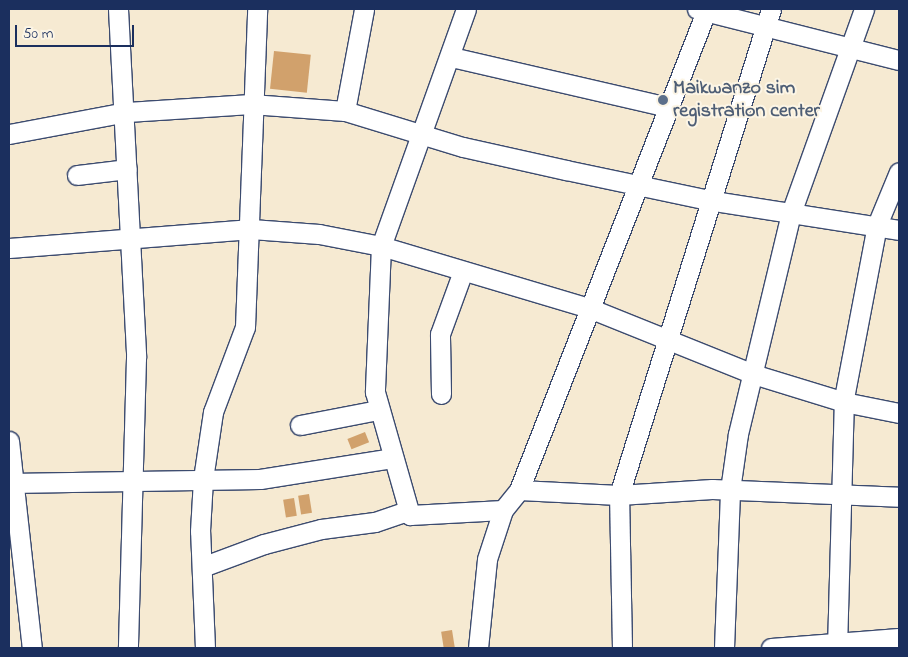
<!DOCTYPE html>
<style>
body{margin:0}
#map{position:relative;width:908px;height:657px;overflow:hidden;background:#f6ead2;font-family:"Indie Flower",sans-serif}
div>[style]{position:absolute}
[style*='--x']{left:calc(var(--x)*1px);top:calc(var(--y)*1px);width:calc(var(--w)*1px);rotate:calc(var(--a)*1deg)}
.building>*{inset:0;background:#d1a16c;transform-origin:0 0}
.roads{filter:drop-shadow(1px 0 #3c4b6f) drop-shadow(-1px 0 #3c4b6f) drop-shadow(0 1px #3c4b6f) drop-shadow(0 -1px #3c4b6f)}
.minor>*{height:19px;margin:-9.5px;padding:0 9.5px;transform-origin:9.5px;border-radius:9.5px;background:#fff}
.dots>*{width:14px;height:14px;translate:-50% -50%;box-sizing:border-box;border:2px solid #fcf5e5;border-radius:50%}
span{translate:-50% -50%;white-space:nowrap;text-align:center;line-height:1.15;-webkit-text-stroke:4px #fcf5e5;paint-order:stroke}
.service-label{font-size:20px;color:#4e5e75;font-weight:700}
.left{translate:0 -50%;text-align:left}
.frame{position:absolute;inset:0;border:10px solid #1b2f5e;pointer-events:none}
.scale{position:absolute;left:15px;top:25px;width:119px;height:22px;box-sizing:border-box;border:2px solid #1b2f5e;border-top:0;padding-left:6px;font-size:15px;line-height:18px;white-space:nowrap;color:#1b2f5e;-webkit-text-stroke:4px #fcf5e5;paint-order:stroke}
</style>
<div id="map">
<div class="building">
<i style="left:274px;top:51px;width:37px;height:38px;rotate:6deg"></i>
<i style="left:365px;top:432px;width:11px;height:19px;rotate:68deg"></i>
<i style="left:309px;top:494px;width:19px;height:11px;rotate:81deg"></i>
<i style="left:294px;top:498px;width:18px;height:11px;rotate:81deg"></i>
<i style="left:452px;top:630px;width:18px;height:11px;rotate:81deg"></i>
</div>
<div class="roads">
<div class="minor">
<i style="--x:118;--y:9;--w:349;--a:87"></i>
<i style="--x:136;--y:358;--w:290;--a:91.6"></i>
<i style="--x:466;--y:9;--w:252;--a:109.7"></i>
<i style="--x:381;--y:246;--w:146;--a:92.4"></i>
<i style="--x:375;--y:392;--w:128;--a:74.1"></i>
<i style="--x:410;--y:515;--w:93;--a:-3.1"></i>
<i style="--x:697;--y:9;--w:208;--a:14.2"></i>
<i style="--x:451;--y:57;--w:222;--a:13"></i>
<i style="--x:345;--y:111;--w:104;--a:-79.4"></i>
<i style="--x:9;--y:134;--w:120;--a:-10.6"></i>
<i style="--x:127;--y:112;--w:124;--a:-3.7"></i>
<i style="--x:251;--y:104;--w:94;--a:4.3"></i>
<i style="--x:345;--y:111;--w:123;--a:17"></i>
<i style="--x:463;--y:147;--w:106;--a:12.6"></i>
<i style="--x:566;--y:170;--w:145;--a:11.9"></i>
<i style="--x:708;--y:200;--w:193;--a:8.9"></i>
<i style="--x:77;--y:175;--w:50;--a:-6.8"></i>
<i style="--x:9;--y:248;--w:243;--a:-4.5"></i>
<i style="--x:251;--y:229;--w:68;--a:4.2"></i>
<i style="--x:319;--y:234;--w:63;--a:11"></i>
<i style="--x:381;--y:246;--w:217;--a:16.6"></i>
<i style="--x:589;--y:308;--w:177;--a:21.9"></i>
<i style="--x:753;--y:374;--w:95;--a:17.1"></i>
<i style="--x:844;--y:402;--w:56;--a:11.3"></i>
<i style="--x:441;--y:394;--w:60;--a:-91"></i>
<i style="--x:440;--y:334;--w:67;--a:-69.9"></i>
<i style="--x:300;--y:425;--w:79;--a:-10.9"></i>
<i style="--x:9;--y:441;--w:208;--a:83.7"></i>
<i style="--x:9;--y:483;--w:251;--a:-0.9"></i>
<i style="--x:260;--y:479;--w:135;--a:-9"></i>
<i style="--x:519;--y:490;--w:100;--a:2.9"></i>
<i style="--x:619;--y:495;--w:93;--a:-3.7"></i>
<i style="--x:712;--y:489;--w:187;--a:2.4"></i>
<i style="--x:202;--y:567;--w:66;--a:-20.4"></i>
<i style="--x:264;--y:544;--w:59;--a:-14.7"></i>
<i style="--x:321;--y:529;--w:54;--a:-7.4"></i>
<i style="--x:375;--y:522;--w:34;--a:-19"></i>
<i style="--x:205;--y:648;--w:117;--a:-92.4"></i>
<i style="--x:200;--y:531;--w:52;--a:-86.7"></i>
<i style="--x:203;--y:479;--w:68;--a:-81.5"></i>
<i style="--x:213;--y:412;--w:91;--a:-69.4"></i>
<i style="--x:245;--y:327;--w:318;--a:-87.8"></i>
<i style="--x:478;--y:648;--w:89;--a:-84.2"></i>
<i style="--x:487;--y:559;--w:52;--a:-71.9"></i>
<i style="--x:503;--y:510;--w:26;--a:-51"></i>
<i style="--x:519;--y:490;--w:516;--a:-68.65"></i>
<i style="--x:622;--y:648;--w:153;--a:-91.1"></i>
<i style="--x:619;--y:495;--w:509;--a:-72.63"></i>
<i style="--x:724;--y:648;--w:158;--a:-87.8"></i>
<i style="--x:730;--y:490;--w:57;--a:-81.9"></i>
<i style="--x:738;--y:434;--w:227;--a:-76.5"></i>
<i style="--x:791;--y:213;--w:217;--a:-70.3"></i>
<i style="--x:771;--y:648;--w:128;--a:-4.5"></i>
<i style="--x:837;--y:648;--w:250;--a:-88.4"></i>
<i style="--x:844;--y:398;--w:176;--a:-79.2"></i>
<i style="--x:877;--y:225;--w:57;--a:-67.5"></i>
</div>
</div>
<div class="dots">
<i style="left:663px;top:100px;background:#5c6f8a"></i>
</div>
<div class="service-label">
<span class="left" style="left:673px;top:100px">Maikwanzo sim<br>registration center</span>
</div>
<div class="frame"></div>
<div class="scale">50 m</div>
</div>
